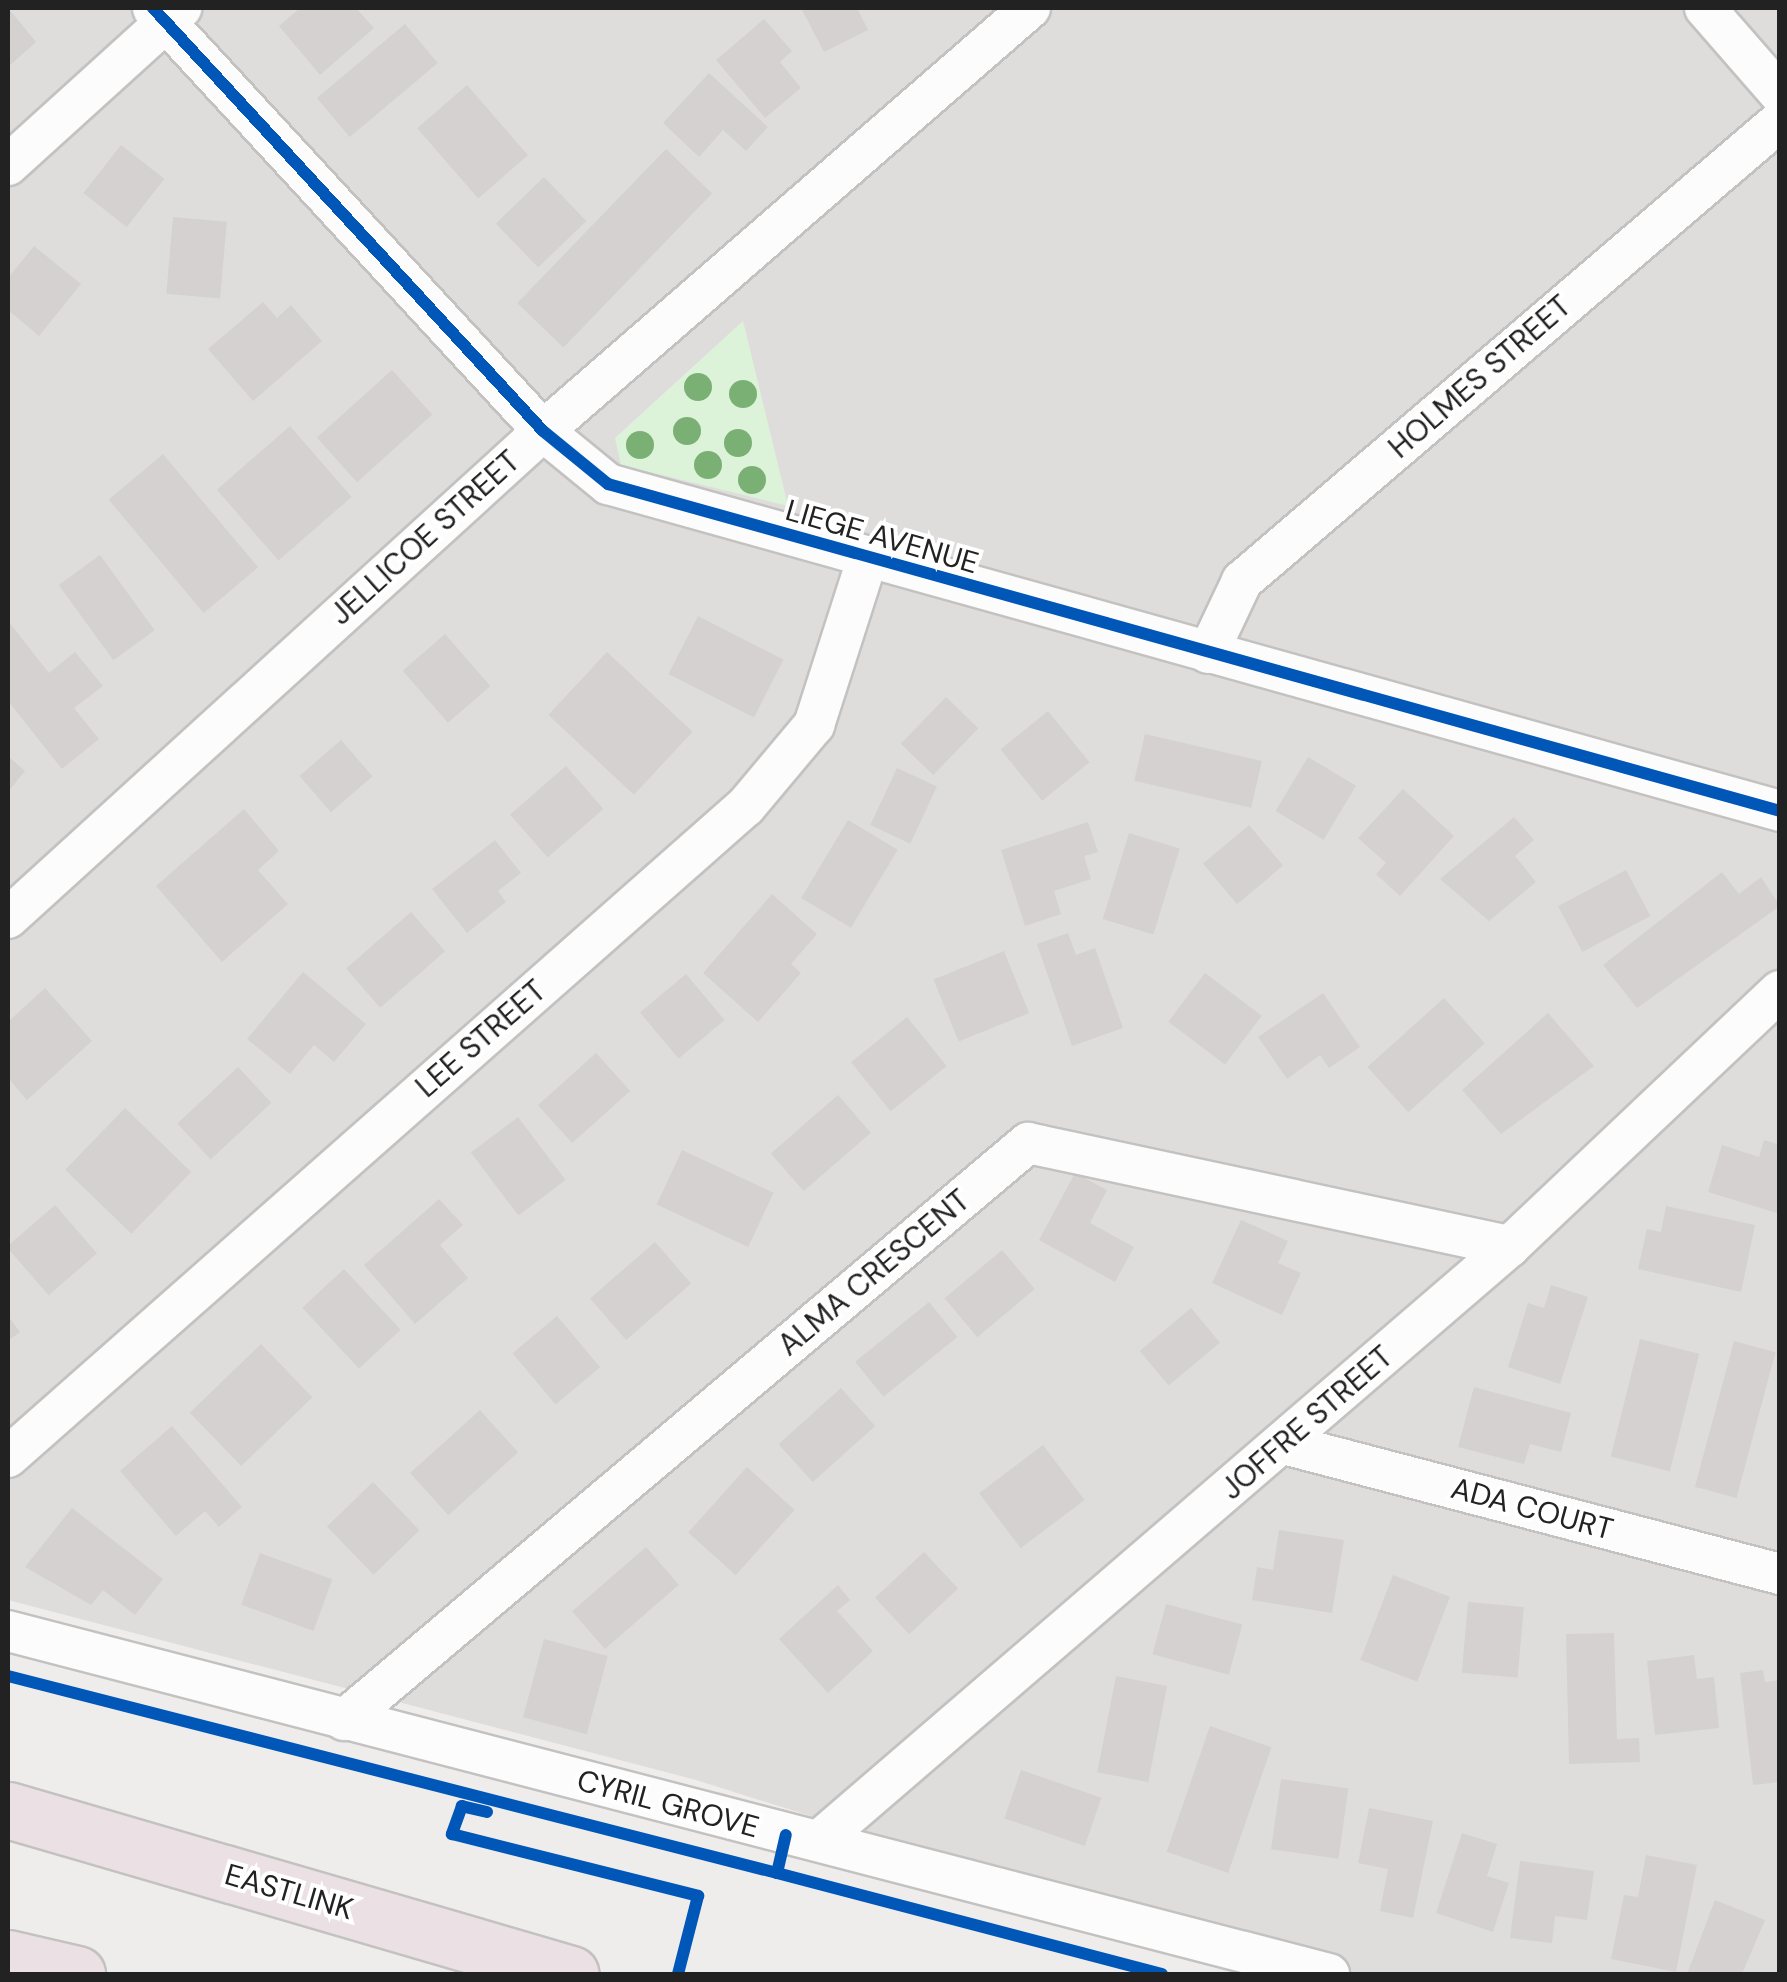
<!DOCTYPE html>
<style>
body{margin:0}
#map{position:relative;width:1787px;height:1982px;overflow:hidden;background:#efedeb;font-family:"DM Sans",sans-serif}
div>[style]{position:absolute}
[style*='--x']{left:calc(var(--x)*1px);top:calc(var(--y)*1px);width:calc(var(--w)*1px);rotate:calc(var(--a)*1deg)}
.residential>*{inset:0;background:#dfdddc}
.park>*{inset:0;background:#dcf3d9}
.building>*{inset:0;background:#d4d1d0;transform-origin:0 0}
.roads{filter:drop-shadow(2px 0 #c3c2c1) drop-shadow(-2px 0 #c3c2c1) drop-shadow(0 2px #c3c2c1) drop-shadow(0 -2px #c3c2c1)}
.minor>*{height:40px;margin:-20px;padding:0 20px;transform-origin:20px;border-radius:20px;background:#fdfcfc}
.highway>*{height:55px;margin:-27.5px;padding:0 27.5px;transform-origin:27.5px;border-radius:27.5px;background:#ebe1e4}
.cycleway>*{height:12px;margin:-6px;padding:0 6px;transform-origin:6px;border-radius:6px;background:#0057b8}
.trees>*{width:28px;height:28px;margin:-14px;border-radius:50%;background:#7ab074}
span{translate:-50% -50%;white-space:nowrap;text-align:center;line-height:1.15;-webkit-text-stroke:8px #fff;paint-order:stroke}
.street-label{font-size:30px;color:#222}
.frame{position:absolute;inset:0;border:10px solid #222;pointer-events:none}
</style>
<div id="map">
<div class="residential">
<i style="clip-path:polygon(8px 8px,1779px 8px,1779px 1974px,1312px 1974px,696px 1780px,8px 1600px)"></i>
</div>
<div class="park">
<i style="clip-path:polygon(743px 321px,788px 506px,621px 465px,615px 438px)"></i>
</div>
<div class="building">
<i style="clip-path:polygon(8px 8px,36px 42px,8px 67px)"></i>
<i style="clip-path:polygon(300px 8px,356px 8px,374px 28px,320px 75px,279px 26px)"></i>
<i style="clip-path:polygon(801px 8px,857px 8px,868px 30px,824px 52px)"></i>
<i style="clip-path:polygon(764px 19px,792px 51px,780px 62px,801px 88px,765px 118px,716px 60px)"></i>
<i style="left:405px;top:24px;width:51px;height:115px;rotate:50deg"></i>
<i style="clip-path:polygon(709px 73px,768px 127px,746px 151px,723px 130px,699px 157px,663px 123px)"></i>
<i style="left:467px;top:85px;width:93px;height:66px;rotate:49deg"></i>
<i style="left:121px;top:145px;width:55px;height:61px;rotate:38deg"></i>
<i style="left:666px;top:149px;width:64px;height:214px;rotate:44deg"></i>
<i style="left:544px;top:177px;width:61px;height:67px;rotate:46deg"></i>
<i style="left:173px;top:217px;width:54px;height:77px;rotate:5deg"></i>
<i style="clip-path:polygon(34px 246px,81px 284px,39px 336px,8px 310px,8px 278px)"></i>
<i style="clip-path:polygon(263px 302px,277px 318px,291px 305px,322px 341px,253px 401px,208px 349px)"></i>
<i style="left:392px;top:370px;width:60px;height:101px;rotate:48deg"></i>
<i style="left:290px;top:426px;width:94px;height:97px;rotate:49deg"></i>
<i style="left:163px;top:454px;width:148px;height:71px;rotate:50deg"></i>
<i style="left:100px;top:555px;width:93px;height:51px;rotate:54deg"></i>
<i style="left:698px;top:616px;width:96px;height:65px;rotate:27deg"></i>
<i style="clip-path:polygon(8px 621px,49px 673px,75px 652px,103px 686px,74px 708px,99px 739px,62px 769px,8px 701px)"></i>
<i style="left:445px;top:634px;width:69px;height:56px;rotate:49deg"></i>
<i style="left:607px;top:652px;width:117px;height:86px;rotate:43deg"></i>
<i style="left:946px;top:697px;width:45px;height:65px;rotate:44deg"></i>
<i style="left:1048px;top:711px;width:66px;height:61px;rotate:51deg"></i>
<i style="left:1145px;top:734px;width:120px;height:48px;rotate:13deg"></i>
<i style="left:341px;top:740px;width:48px;height:55px;rotate:49deg"></i>
<i style="clip-path:polygon(8px 756px,25px 771px,8px 792px)"></i>
<i style="left:1308px;top:757px;width:56px;height:63px;rotate:31deg"></i>
<i style="left:566px;top:766px;width:57px;height:74px;rotate:49deg"></i>
<i style="left:897px;top:768px;width:44px;height:63px;rotate:25deg"></i>
<i style="clip-path:polygon(1403px 789px,1454px 836px,1400px 896px,1376px 874px,1386px 863px,1358px 838px)"></i>
<i style="clip-path:polygon(244px 809px,279px 851px,258px 870px,288px 904px,222px 962px,156px 886px)"></i>
<i style="clip-path:polygon(1514px 817px,1534px 840px,1515px 856px,1536px 882px,1489px 921px,1440px 879px)"></i>
<i style="left:848px;top:820px;width:58px;height:91px;rotate:31deg"></i>
<i style="clip-path:polygon(1088px 822px,1098px 852px,1084px 856px,1091px 879px,1054px 891px,1061px 914px,1025px 926px,1001px 850px)"></i>
<i style="left:1249px;top:825px;width:53px;height:60px;rotate:50deg"></i>
<i style="left:1129px;top:833px;width:53px;height:90px;rotate:17deg"></i>
<i style="clip-path:polygon(495px 840px,521px 873px,498px 891px,506px 902px,467px 933px,432px 889px)"></i>
<i style="left:1626px;top:870px;width:52px;height:77px;rotate:62deg"></i>
<i style="clip-path:polygon(1722px 872px,1739px 894px,1761px 877px,1780px 906px,1637px 1008px,1603px 965px)"></i>
<i style="clip-path:polygon(772px 894px,817px 934px,791px 964px,801px 973px,758px 1022px,703px 973px)"></i>
<i style="left:411px;top:912px;width:52px;height:86px;rotate:49deg"></i>
<i style="clip-path:polygon(1068px 933px,1076px 955px,1095px 948px,1123px 1028px,1072px 1046px,1037px 944px)"></i>
<i style="left:1004px;top:951px;width:67px;height:76px;rotate:68deg"></i>
<i style="clip-path:polygon(303px 972px,366px 1024px,334px 1062px,314px 1045px,290px 1074px,247px 1039px)"></i>
<i style="left:1205px;top:973px;width:71px;height:61px;rotate:37deg"></i>
<i style="left:686px;top:974px;width:60px;height:60px;rotate:50deg"></i>
<i style="clip-path:polygon(45px 988px,92px 1041px,27px 1100px,8px 1078px,8px 1022px)"></i>
<i style="clip-path:polygon(1323px 993px,1360px 1047px,1329px 1068px,1320px 1055px,1287px 1079px,1258px 1037px)"></i>
<i style="left:1444px;top:998px;width:61px;height:103px;rotate:48deg"></i>
<i style="clip-path:polygon(1548px 1013px,1594px 1066px,1501px 1134px,1462px 1090px)"></i>
<i style="left:907px;top:1017px;width:63px;height:72px;rotate:51deg"></i>
<i style="left:596px;top:1053px;width:51px;height:78px;rotate:48deg"></i>
<i style="left:238px;top:1067px;width:49px;height:83px;rotate:47deg"></i>
<i style="left:838px;top:1095px;width:50px;height:89px;rotate:49deg"></i>
<i style="left:125px;top:1108px;width:92px;height:86px;rotate:44deg"></i>
<i style="left:518px;top:1117px;width:79px;height:59px;rotate:53deg"></i>
<i style="clip-path:polygon(1764px 1140px,1780px 1145px,1780px 1214px,1708px 1192px,1722px 1145px,1759px 1157px)"></i>
<i style="left:682px;top:1150px;width:101px;height:60px;rotate:25deg"></i>
<i style="clip-path:polygon(1075px 1173px,1107px 1190px,1090px 1223px,1134px 1247px,1115px 1282px,1039px 1240px)"></i>
<i style="clip-path:polygon(439px 1199px,463px 1225px,440px 1245px,468px 1278px,415px 1324px,364px 1265px)"></i>
<i style="left:55px;top:1205px;width:64px;height:64px;rotate:49deg"></i>
<i style="clip-path:polygon(1666px 1206px,1755px 1225px,1741px 1292px,1638px 1269px,1647px 1229px,1661px 1232px)"></i>
<i style="clip-path:polygon(1241px 1220px,1288px 1241px,1278px 1263px,1301px 1273px,1282px 1315px,1212px 1283px)"></i>
<i style="left:655px;top:1242px;width:55px;height:86px;rotate:49deg"></i>
<i style="left:1002px;top:1250px;width:51px;height:75px;rotate:50deg"></i>
<i style="left:344px;top:1269px;width:83px;height:57px;rotate:47deg"></i>
<i style="clip-path:polygon(1551px 1285px,1588px 1297px,1560px 1384px,1508px 1367px,1528px 1303px,1544px 1308px)"></i>
<i style="left:929px;top:1302px;width:45px;height:95px;rotate:51deg"></i>
<i style="left:1191px;top:1308px;width:45px;height:67px;rotate:50deg"></i>
<i style="clip-path:polygon(8px 1316px,20px 1332px,8px 1341px)"></i>
<i style="left:557px;top:1316px;width:67px;height:58px;rotate:50deg"></i>
<i style="left:1640px;top:1339px;width:61px;height:121px;rotate:14deg"></i>
<i style="left:1734px;top:1341px;width:43px;height:151px;rotate:15deg"></i>
<i style="left:261px;top:1344px;width:74px;height:99px;rotate:46deg"></i>
<i style="clip-path:polygon(1474px 1387px,1571px 1413px,1561px 1452px,1530px 1444px,1524px 1464px,1458px 1447px)"></i>
<i style="left:841px;top:1388px;width:51px;height:84px;rotate:48deg"></i>
<i style="left:480px;top:1410px;width:57px;height:94px;rotate:48deg"></i>
<i style="clip-path:polygon(172px 1426px,242px 1507px,219px 1527px,205px 1511px,176px 1536px,120px 1471px)"></i>
<i style="left:1043px;top:1445px;width:69px;height:80px;rotate:53deg"></i>
<i style="left:747px;top:1467px;width:64px;height:88px;rotate:42deg"></i>
<i style="left:373px;top:1482px;width:67px;height:64px;rotate:46deg"></i>
<i style="clip-path:polygon(72px 1508px,163px 1579px,135px 1615px,103px 1590px,91px 1605px,25px 1567px)"></i>
<i style="clip-path:polygon(1279px 1530px,1344px 1540px,1332px 1613px,1252px 1600px,1257px 1567px,1273px 1570px)"></i>
<i style="left:646px;top:1547px;width:50px;height:98px;rotate:49deg"></i>
<i style="left:924px;top:1552px;width:50px;height:67px;rotate:47deg"></i>
<i style="left:260px;top:1553px;width:77px;height:55px;rotate:20deg"></i>
<i style="left:1393px;top:1575px;width:61px;height:91px;rotate:21deg"></i>
<i style="clip-path:polygon(838px 1585px,850px 1600px,837px 1611px,873px 1651px,828px 1693px,779px 1639px)"></i>
<i style="left:1468px;top:1602px;width:56px;height:71px;rotate:5deg"></i>
<i style="left:1166px;top:1604px;width:79px;height:52px;rotate:15deg"></i>
<i style="clip-path:polygon(1614px 1633px,1617px 1739px,1639px 1738px,1640px 1762px,1569px 1764px,1566px 1634px)"></i>
<i style="left:544px;top:1639px;width:66px;height:81px;rotate:15deg"></i>
<i style="clip-path:polygon(1694px 1655px,1697px 1679px,1714px 1677px,1719px 1728px,1655px 1735px,1647px 1661px)"></i>
<i style="clip-path:polygon(1763px 1670px,1765px 1682px,1780px 1680px,1780px 1782px,1753px 1785px,1740px 1673px)"></i>
<i style="left:1116px;top:1676px;width:52px;height:98px;rotate:11deg"></i>
<i style="left:1210px;top:1726px;width:65px;height:133px;rotate:19deg"></i>
<i style="left:1021px;top:1770px;width:85px;height:51px;rotate:19deg"></i>
<i style="left:1281px;top:1779px;width:68px;height:71px;rotate:8deg"></i>
<i style="clip-path:polygon(1369px 1808px,1433px 1821px,1413px 1918px,1380px 1911px,1388px 1869px,1358px 1863px)"></i>
<i style="clip-path:polygon(1462px 1833px,1497px 1844px,1487px 1876px,1509px 1883px,1493px 1932px,1436px 1913px)"></i>
<i style="clip-path:polygon(1646px 1855px,1697px 1865px,1676px 1972px,1611px 1959px,1624px 1895px,1638px 1897px)"></i>
<i style="clip-path:polygon(1520px 1861px,1594px 1871px,1587px 1920px,1555px 1916px,1552px 1943px,1510px 1938px)"></i>
<i style="clip-path:polygon(1715px 1900px,1765px 1920px,1742px 1974px,1687px 1974px)"></i>
</div>
<div class="roads">
<div class="minor">
<i style="--x:153;--y:8;--w:575;--a:47.32"></i>
<i style="--x:543;--y:431;--w:84;--a:39.2"></i>
<i style="--x:608;--y:484;--w:1217;--a:15.59"></i>
<i style="--x:1705;--y:8;--w:114;--a:48.9"></i>
<i style="--x:8;--y:165;--w:234;--a:-42.2"></i>
<i style="--x:1208;--y:653;--w:80;--a:-64.7"></i>
<i style="--x:1242;--y:581;--w:708;--a:-40.53"></i>
<i style="--x:8;--y:918;--w:723;--a:-42.31"></i>
<i style="--x:543;--y:431;--w:645;--a:-40.98"></i>
<i style="--x:1284;--y:1444;--w:513;--a:14.69"></i>
<i style="--x:8;--y:1457;--w:984;--a:-41.42"></i>
<i style="--x:746;--y:806;--w:106;--a:-50"></i>
<i style="--x:814;--y:725;--w:173;--a:-72.2"></i>
<i style="--x:8;--y:1631;--w:1365;--a:14.56"></i>
<i style="--x:344;--y:1720;--w:895;--a:-40.15"></i>
<i style="--x:1028;--y:1143;--w:493;--a:12.1"></i>
<i style="--x:820;--y:1840;--w:910;--a:-40.72"></i>
<i style="--x:1510;--y:1246;--w:371;--a:-43.4"></i>
</div>
<div class="highway">
<i style="--x:8;--y:1810;--w:586;--a:16.24"></i>
<i style="--x:8;--y:1958;--w:71;--a:13.1"></i>
</div>
</div>
<div class="cycleway">
<i style="--x:153;--y:8;--w:575;--a:47.32"></i>
<i style="--x:543;--y:431;--w:84;--a:39.2"></i>
<i style="--x:608;--y:484;--w:1217;--a:15.59"></i>
<i style="--x:8;--y:1676;--w:794;--a:14.37"></i>
<i style="--x:777;--y:1873;--w:39;--a:-77"></i>
<i style="--x:487;--y:1812;--w:26;--a:-167"></i>
<i style="--x:462;--y:1806;--w:30;--a:110"></i>
<i style="--x:452;--y:1834;--w:254;--a:14.1"></i>
<i style="--x:698;--y:1896;--w:81;--a:104.4"></i>
<i style="--x:777;--y:1873;--w:398;--a:14.7"></i>
</div>
<div class="trees">
<i style="left:698px;top:387px"></i>
<i style="left:743px;top:394px"></i>
<i style="left:687px;top:431px"></i>
<i style="left:738px;top:443px"></i>
<i style="left:640px;top:445px"></i>
<i style="left:708px;top:465px"></i>
<i style="left:752px;top:480px"></i>
</div>
<div class="street-label">
<span style="left:1480px;top:377px;rotate:-41deg">HOLMES STREET</span>
<span style="left:882px;top:537px;rotate:16deg">LIEGE AVENUE</span>
<span style="left:425px;top:538px;rotate:-42deg">JELLICOE STREET</span>
<span style="left:481px;top:1039px;rotate:-41deg">LEE STREET</span>
<span style="left:874px;top:1273px;rotate:-40deg">ALMA CRESCENT</span>
<span style="left:1307px;top:1423px;rotate:-41deg">JOFFRE STREET</span>
<span style="left:1532px;top:1509px;rotate:15deg">ADA COURT</span>
<span style="left:668px;top:1804px;rotate:15deg">CYRIL GROVE</span>
<span style="left:289px;top:1892px;rotate:16deg">EASTLINK</span>
</div>
<div class="frame"></div>
</div>
